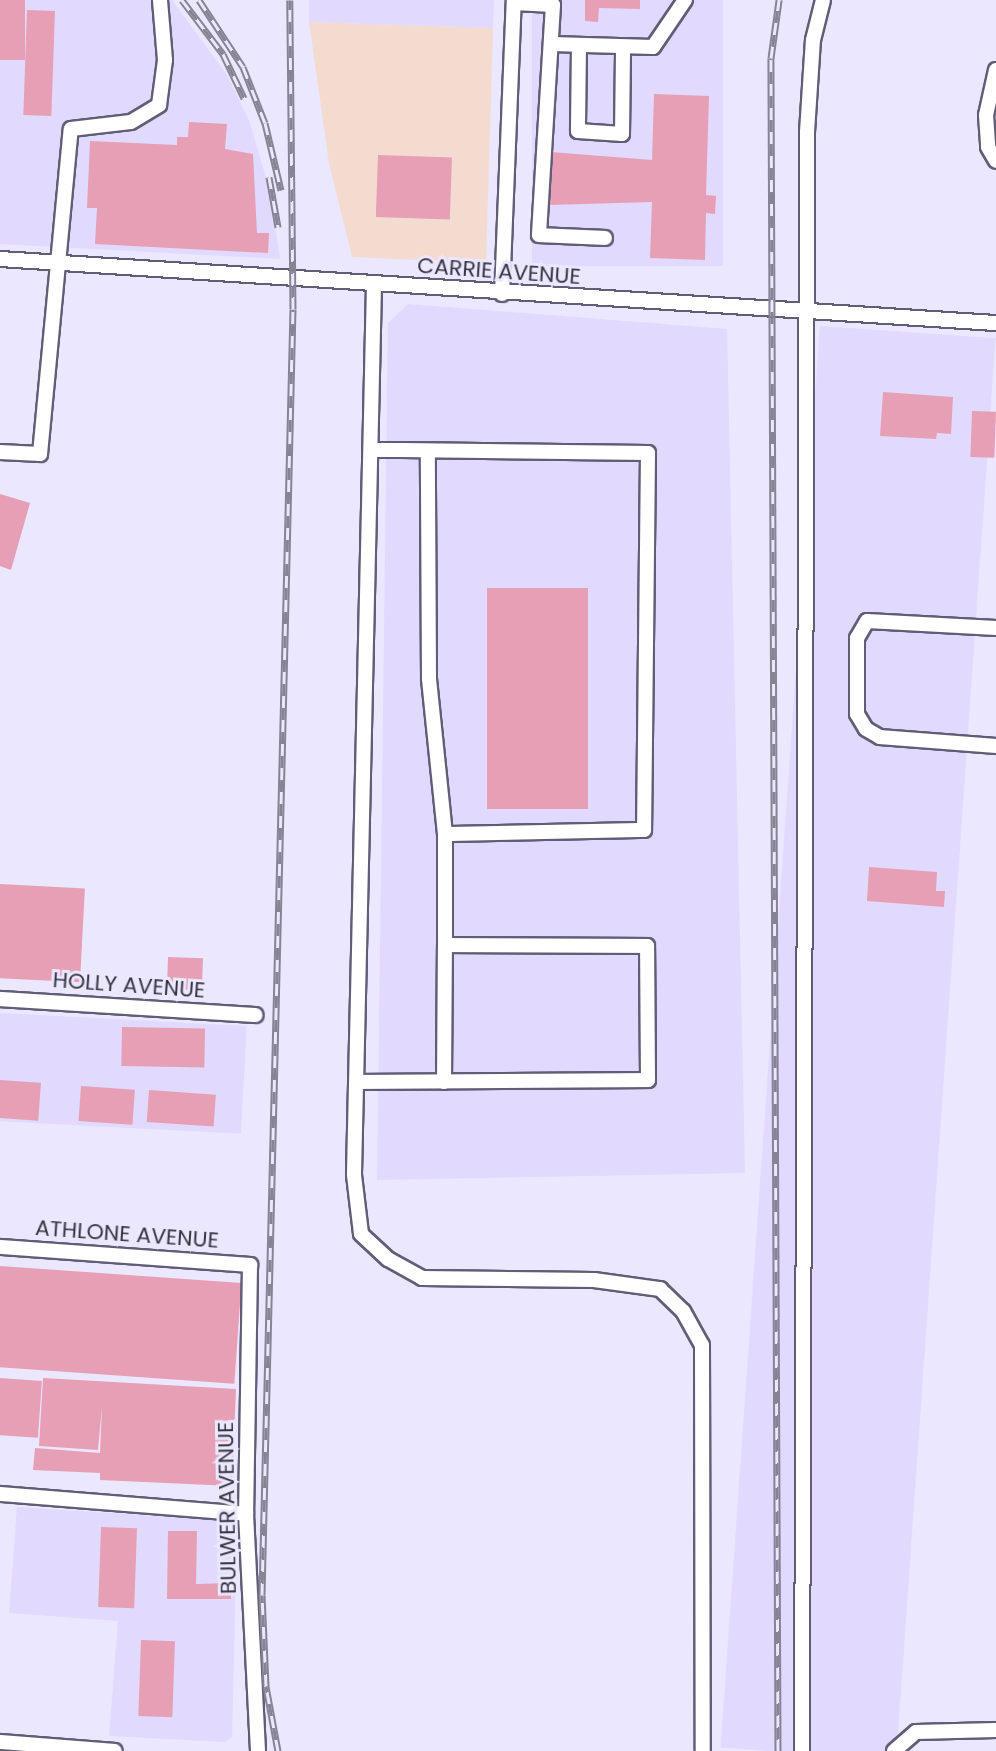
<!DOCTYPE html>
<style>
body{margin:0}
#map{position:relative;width:996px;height:1751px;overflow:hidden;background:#ebe7ff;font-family:Poppins,sans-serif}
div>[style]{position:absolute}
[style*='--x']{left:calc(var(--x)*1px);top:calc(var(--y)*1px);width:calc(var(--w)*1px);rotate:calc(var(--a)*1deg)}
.commercial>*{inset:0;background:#f3dbd0}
.built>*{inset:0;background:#e1dafe;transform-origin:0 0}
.building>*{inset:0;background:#e69fb4;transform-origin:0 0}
.roads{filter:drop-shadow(2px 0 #625d76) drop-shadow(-2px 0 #625d76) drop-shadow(0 2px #625d76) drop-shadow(0 -2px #625d76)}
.minor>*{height:14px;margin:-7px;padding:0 7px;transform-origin:7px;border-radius:7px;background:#fff}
.rail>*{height:7px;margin-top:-3.5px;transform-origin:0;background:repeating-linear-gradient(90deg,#ebe7ff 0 12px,#868394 0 24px);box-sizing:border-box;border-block:2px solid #868394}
span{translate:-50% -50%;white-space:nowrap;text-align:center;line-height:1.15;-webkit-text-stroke:6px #ebe7ff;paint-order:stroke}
.street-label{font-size:22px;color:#383541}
</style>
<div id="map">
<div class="commercial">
<i style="clip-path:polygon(309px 22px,493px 28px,486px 263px,352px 257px,329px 163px)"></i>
</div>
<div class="built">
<i style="clip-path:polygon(0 0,172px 0,227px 75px,249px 120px,269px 188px,280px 259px,0 244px)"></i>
<i style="clip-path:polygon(309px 0,494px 0,493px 28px,309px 22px)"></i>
<i style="left:532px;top:0;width:191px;height:266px"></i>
<i style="clip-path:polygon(408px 304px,727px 329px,745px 1173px,377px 1180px,388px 323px)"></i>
<i style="left:820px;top:326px;width:176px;height:1425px;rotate:4deg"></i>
<i style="left:0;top:1013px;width:247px;height:108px;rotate:3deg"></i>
<i style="clip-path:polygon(17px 1507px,217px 1520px,233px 1529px,237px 1536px,232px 1737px,225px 1742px,109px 1736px,118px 1621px,9px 1613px)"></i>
</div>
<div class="building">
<i style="left:0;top:0;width:25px;height:60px"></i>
<i style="clip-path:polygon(585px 0,640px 0,640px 9px,599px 8px,598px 22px,585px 21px)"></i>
<i style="left:27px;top:10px;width:28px;height:105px;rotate:2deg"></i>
<i style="clip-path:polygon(654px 94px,709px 96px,706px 195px,716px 196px,715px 214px,706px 213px,705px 260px,650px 258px,652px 202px,549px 205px,551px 152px,652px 160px)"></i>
<i style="clip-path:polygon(189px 122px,227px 124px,225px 149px,253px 154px,257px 233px,269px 233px,268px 253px,95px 244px,97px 208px,87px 208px,90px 141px,177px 145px,177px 137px,188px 137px)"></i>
<i style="left:378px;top:155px;width:74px;height:62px;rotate:2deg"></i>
<i style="clip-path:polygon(883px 392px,953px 397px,951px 434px,937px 433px,936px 439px,880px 436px)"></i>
<i style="left:972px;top:411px;width:24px;height:46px;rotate:2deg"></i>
<i style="clip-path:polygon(0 494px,30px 503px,11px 570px,0 566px)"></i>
<i style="left:487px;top:588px;width:101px;height:221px"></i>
<i style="clip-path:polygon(869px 867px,937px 872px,936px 891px,945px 891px,944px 907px,867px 901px)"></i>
<i style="left:0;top:884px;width:85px;height:94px;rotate:3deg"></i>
<i style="left:168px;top:957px;width:35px;height:32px;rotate:2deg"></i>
<i style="left:122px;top:1027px;width:83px;height:39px;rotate:1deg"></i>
<i style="left:0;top:1080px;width:41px;height:38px;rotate:4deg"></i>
<i style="left:81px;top:1086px;width:54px;height:35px;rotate:4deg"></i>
<i style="left:149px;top:1090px;width:67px;height:32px;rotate:4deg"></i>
<i style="left:0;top:1266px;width:242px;height:101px;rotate:4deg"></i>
<i style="left:0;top:1378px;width:42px;height:57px;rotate:4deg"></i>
<i style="clip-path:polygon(43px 1378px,236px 1389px,232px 1486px,100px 1480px,100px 1473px,33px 1470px,35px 1448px,100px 1453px,102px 1406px,98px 1450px,39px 1446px)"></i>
<i style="left:101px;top:1527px;width:36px;height:80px;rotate:2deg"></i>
<i style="clip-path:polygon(168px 1531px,197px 1531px,196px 1584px,231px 1583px,231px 1599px,167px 1599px)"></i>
<i style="left:141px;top:1640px;width:34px;height:76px;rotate:2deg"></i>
</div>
<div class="roads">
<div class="minor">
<i style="--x:514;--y:3;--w:39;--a:3"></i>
<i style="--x:553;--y:5;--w:230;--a:93.5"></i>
<i style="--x:539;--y:235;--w:66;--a:2.6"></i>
<i style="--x:552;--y:44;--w:101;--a:1.7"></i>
<i style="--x:653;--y:47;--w:57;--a:-55.8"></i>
<i style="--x:579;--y:45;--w:86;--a:90.7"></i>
<i style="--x:578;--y:131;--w:44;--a:3.9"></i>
<i style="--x:622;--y:134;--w:87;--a:-89.3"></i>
<i style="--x:996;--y:70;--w:46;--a:102.5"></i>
<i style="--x:986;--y:115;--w:32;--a:86"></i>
<i style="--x:988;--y:147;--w:16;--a:60"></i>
<i style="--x:0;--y:259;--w:998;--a:3.68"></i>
<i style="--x:374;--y:285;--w:890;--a:91.29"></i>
<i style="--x:354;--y:1175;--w:59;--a:83.2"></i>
<i style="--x:361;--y:1234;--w:37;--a:43"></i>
<i style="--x:388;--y:1259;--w:39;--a:29"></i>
<i style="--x:422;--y:1278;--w:172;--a:0.7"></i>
<i style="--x:594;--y:1280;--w:67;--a:7.8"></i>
<i style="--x:660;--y:1289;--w:32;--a:44"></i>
<i style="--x:683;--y:1311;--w:39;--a:61"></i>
<i style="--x:702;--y:1345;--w:406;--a:89.9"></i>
<i style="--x:502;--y:294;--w:294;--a:-87.7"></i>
<i style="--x:372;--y:450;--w:29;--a:0"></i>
<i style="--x:401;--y:450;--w:247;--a:0.7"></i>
<i style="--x:648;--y:453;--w:377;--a:90.6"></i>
<i style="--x:644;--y:830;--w:199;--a:178.8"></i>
<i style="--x:445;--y:834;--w:157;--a:-95.9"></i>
<i style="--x:429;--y:678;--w:227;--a:-90.3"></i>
<i style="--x:0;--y:452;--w:40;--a:2.9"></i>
<i style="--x:40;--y:454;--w:326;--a:-84.6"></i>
<i style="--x:71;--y:129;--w:60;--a:-6.7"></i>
<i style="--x:131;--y:122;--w:33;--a:-31"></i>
<i style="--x:159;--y:105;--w:45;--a:-82.4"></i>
<i style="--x:165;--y:60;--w:60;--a:-94.8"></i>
<i style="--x:996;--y:628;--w:129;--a:-176.9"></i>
<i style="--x:867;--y:621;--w:20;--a:120"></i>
<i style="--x:857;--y:638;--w:76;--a:90"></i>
<i style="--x:857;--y:714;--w:17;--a:59"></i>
<i style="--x:866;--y:729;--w:16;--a:30"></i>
<i style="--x:880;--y:737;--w:116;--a:4.4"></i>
<i style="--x:0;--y:999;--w:256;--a:3.6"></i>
<i style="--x:359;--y:1082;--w:289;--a:-0.4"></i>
<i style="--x:648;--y:1080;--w:134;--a:-90.4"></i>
<i style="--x:647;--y:946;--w:202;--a:-179.7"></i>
<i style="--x:445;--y:945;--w:111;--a:-90"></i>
<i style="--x:444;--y:1082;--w:137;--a:-89.6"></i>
<i style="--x:0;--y:1247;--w:251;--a:4.1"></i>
<i style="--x:250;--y:1265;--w:249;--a:90.9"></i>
<i style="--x:246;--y:1514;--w:237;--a:87.1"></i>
<i style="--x:0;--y:1494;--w:247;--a:4.6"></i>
<i style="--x:0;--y:1742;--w:115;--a:4.5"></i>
<i style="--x:802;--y:1751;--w:1619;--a:-89.82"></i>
<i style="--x:807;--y:132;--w:92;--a:-86.3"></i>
<i style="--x:813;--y:40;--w:41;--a:-76"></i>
<i style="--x:894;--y:1751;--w:29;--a:-41"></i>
<i style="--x:916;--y:1732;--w:80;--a:-1.4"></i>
</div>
</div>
<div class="rail">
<i style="--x:182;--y:0;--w:68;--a:52.8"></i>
<i style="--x:223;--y:54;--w:49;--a:64.5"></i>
<i style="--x:199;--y:0;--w:80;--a:56.7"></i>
<i style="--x:243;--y:67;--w:60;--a:68.6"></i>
<i style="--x:265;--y:123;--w:69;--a:76.6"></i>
<i style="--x:269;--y:177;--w:51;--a:79.8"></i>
<i style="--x:278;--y:1751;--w:66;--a:-100.5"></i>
<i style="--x:266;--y:1686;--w:91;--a:-92.5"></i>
<i style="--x:262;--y:1595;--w:1286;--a:-88.62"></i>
<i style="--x:293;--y:309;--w:309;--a:-90.6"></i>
<i style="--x:778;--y:1751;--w:1693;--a:-90.24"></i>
<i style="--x:771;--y:58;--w:59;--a:-82.1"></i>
</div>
<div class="street-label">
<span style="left:499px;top:271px;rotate:4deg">CARRIE AVENUE</span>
<span style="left:129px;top:985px;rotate:4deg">HOLLY AVENUE</span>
<span style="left:127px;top:1234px;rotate:4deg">ATHLONE AVENUE</span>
<span style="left:227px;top:1508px;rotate:-91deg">BULWER AVENUE</span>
</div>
</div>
